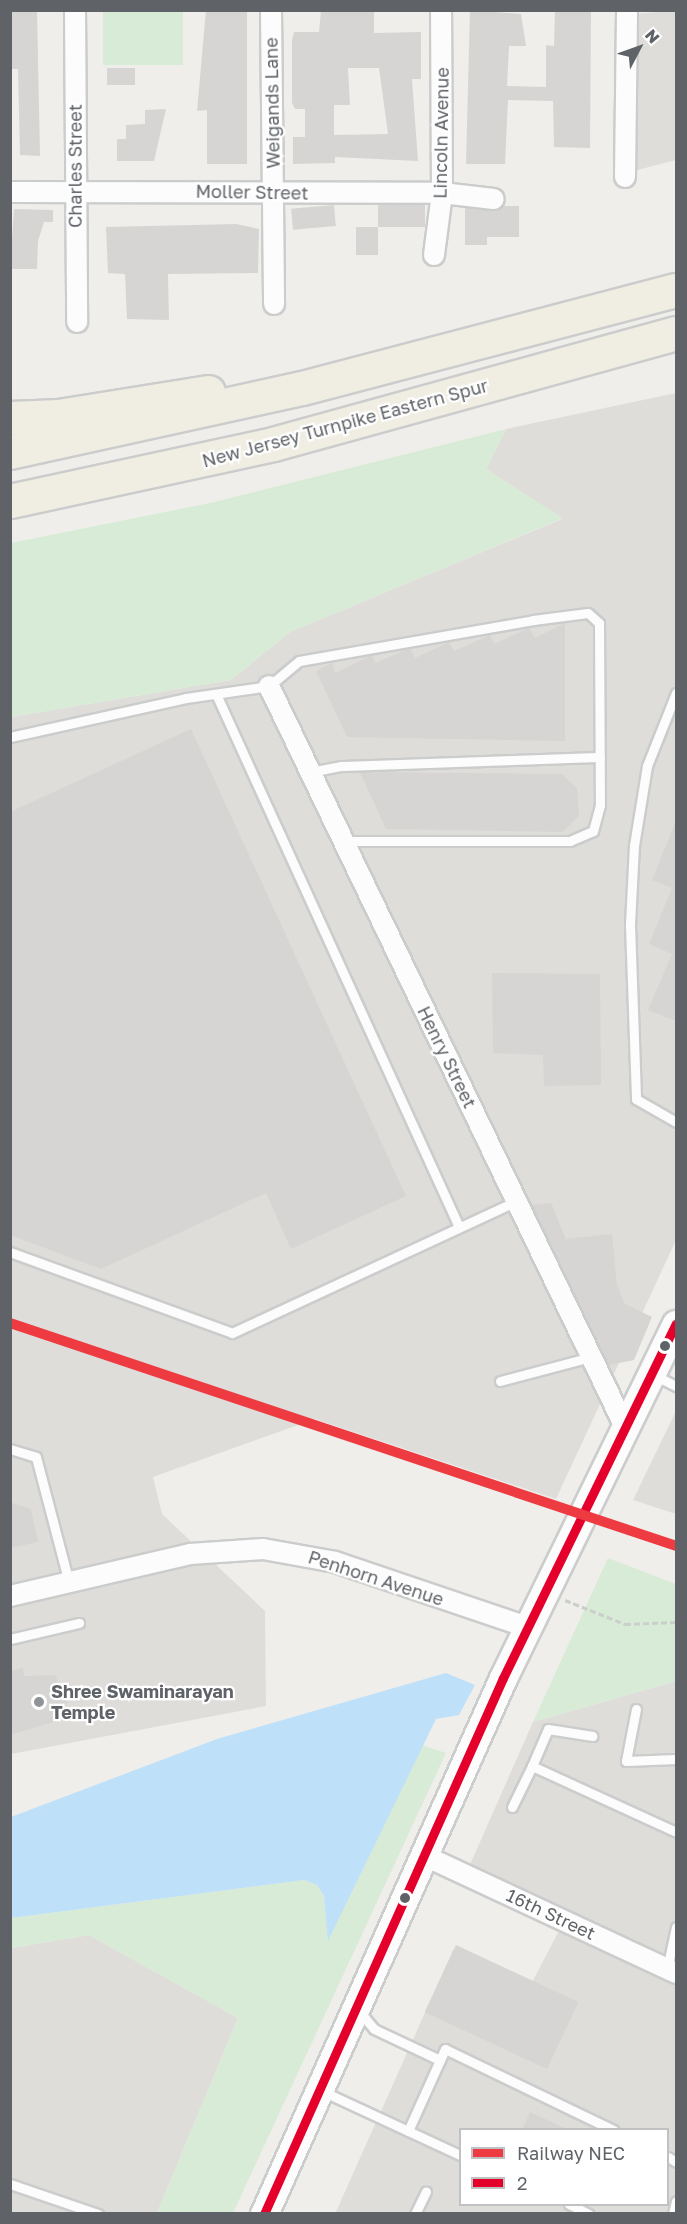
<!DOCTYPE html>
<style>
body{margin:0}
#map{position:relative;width:687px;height:2224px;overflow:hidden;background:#efeeea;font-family:"Golos Text",sans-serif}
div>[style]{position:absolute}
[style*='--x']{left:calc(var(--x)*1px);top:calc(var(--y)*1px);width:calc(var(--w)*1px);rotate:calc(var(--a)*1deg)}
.industrial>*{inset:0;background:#dfddda}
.green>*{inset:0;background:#d8ebd6;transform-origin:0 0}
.water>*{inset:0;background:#bfe0f9}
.building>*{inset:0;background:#d6d5d3;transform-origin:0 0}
.path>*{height:3px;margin-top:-1.5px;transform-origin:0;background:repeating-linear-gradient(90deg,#cacfcc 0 6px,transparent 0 9px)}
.roads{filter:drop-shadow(2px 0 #cbcccc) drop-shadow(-2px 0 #cbcccc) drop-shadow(0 2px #cbcccc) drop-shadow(0 -2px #cbcccc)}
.lane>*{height:9px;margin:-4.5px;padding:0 4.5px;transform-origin:4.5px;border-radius:4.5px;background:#fdfcfc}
.street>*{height:20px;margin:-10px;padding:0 10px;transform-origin:10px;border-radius:10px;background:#fdfcfc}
.secondary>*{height:27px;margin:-13.5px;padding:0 13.5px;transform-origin:13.5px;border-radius:13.5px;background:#fdfcfc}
.highway>*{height:33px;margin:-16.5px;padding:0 16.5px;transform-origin:16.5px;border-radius:16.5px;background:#f0ede3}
.bus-1>*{height:9px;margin:-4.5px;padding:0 4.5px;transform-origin:4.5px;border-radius:4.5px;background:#e4002b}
.rail-1>*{height:10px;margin:-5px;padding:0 5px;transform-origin:5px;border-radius:5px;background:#ee3a41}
.dots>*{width:16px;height:16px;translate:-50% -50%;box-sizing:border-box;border:3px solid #fff;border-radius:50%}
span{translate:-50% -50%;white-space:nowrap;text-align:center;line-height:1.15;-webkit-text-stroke:4.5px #fff;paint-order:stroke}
.street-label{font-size:18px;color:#5f6368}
.poi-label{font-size:18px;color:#5f6368;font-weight:700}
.left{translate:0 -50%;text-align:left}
.frame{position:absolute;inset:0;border:12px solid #5f6368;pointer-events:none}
.legend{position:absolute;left:459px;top:2128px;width:210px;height:78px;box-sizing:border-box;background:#fff;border:2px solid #bfc1c3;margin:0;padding:8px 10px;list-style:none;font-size:18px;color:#5f6368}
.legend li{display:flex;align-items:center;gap:12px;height:30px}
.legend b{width:30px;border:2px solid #bfc1c3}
.north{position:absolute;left:609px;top:18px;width:60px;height:60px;-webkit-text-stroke:4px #fff;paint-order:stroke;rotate:49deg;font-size:16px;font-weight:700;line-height:24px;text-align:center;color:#5f6368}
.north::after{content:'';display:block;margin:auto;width:21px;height:27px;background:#5f6368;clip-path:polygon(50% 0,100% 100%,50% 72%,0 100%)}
</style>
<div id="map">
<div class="industrial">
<i style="clip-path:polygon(676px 11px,676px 160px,626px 173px,631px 14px)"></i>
<i style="clip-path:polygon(676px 393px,676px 1240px,556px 1499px,315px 1419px,153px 1477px,162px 1514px,265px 1611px,266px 1706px,11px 1754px,11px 717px,231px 680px,290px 632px,562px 519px,486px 469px,506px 429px)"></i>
<i style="clip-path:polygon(676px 1411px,676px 1514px,633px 1500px)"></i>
<i style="clip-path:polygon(evenodd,676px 1681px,676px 2213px,335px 2214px,453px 1950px,531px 1984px,561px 1927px,461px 1885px,533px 1722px,676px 1681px,460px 2130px,668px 2130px,668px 2204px,460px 2204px,460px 2130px)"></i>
<i style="clip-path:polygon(89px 1935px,238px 2018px,157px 2213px,11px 2214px,11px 1948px)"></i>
</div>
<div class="green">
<i style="left:103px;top:11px;width:80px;height:54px"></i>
<i style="clip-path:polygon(506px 429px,486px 469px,563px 518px,290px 632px,231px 680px,11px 717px,11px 543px,210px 503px)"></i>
<i style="clip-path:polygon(608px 1558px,676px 1584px,676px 1681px,533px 1722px)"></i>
<i style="clip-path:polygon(422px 1745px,446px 1753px,233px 2213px,157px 2213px,238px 2018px,89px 1935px,11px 1948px,11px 1918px,304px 1880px,317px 1885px,324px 1896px,329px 1939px)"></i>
</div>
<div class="water">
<i style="clip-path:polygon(446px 1673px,475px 1685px,459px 1715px,436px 1719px,328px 1941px,324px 1896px,317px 1885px,304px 1880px,11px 1918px,11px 1817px,217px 1739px)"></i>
</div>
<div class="building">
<i style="clip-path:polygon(12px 10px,37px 10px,40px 156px,20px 155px,18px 69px,10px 69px)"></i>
<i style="clip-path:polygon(206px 10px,247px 10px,247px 164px,207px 164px,207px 110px,197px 111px)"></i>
<i style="clip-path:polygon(evenodd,321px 10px,374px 10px,374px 33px,421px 32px,421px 79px,412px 79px,418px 161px,335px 157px,335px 163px,293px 164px,293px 137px,305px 137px,305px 109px,295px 109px,292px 103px,292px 40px,294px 32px,319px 32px,321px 10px,348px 68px,379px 68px,388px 134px,334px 135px,334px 105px,350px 105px,348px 68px)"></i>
<i style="clip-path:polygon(470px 10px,521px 14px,526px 46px,509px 46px,507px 86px,546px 87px,546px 45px,554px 46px,555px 10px,591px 10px,590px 148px,554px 147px,553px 101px,508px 100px,505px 164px,466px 164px)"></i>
<i style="left:107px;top:68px;width:28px;height:17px"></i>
<i style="clip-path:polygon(166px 109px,154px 161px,117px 161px,117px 139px,126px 139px,126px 125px,145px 124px,145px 110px)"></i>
<i style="left:334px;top:205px;width:21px;height:43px;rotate:85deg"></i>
<i style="left:378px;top:205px;width:47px;height:22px"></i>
<i style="clip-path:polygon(503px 206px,519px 206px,519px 237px,487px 237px,487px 245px,465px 245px,465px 208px)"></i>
<i style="clip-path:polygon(14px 209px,53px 210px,53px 222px,44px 222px,38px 241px,37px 269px,10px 269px)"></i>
<i style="clip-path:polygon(236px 224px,259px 229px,258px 273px,168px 274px,169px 320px,127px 319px,125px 274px,108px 273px,106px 227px)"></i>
<i style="left:356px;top:227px;width:22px;height:28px"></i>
<i style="clip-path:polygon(565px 623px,565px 741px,347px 737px,316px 671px,332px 663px,335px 673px,372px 655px,375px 663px,410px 648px,415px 658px,449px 642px,454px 651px,490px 635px,494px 644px,529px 628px,535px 638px)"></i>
<i style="clip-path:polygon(191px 729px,406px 1196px,291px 1249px,266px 1193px,101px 1269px,10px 1235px,10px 812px)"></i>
<i style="clip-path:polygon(360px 772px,562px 774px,577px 788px,579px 816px,563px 832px,386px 829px)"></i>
<i style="clip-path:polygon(676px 821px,676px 1021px,648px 1010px,672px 954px,649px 944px,672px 888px,652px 880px)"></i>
<i style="clip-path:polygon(492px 973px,600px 974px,601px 1085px,544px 1086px,543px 1055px,493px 1053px)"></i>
<i style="clip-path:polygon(551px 1203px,566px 1239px,612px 1234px,617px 1285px,625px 1304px,652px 1317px,634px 1360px,609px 1365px,532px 1205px)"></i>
<i style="clip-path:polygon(10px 1502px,31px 1509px,38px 1542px,10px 1548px)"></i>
<i style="clip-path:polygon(23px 1668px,24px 1676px,55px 1675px,68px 1703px,62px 1708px,64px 1719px,10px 1735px,10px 1671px)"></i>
<i style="left:456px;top:1945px;width:135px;height:74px;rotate:25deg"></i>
<i style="clip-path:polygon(530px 2112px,569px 2130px,522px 2130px)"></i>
</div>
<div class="path">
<i style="--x:565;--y:1600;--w:65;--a:21.8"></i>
<i style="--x:625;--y:1624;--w:51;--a:-2.2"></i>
</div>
<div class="roads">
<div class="lane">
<i style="--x:676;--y:693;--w:79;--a:111.7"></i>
<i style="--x:647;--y:766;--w:80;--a:99.3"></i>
<i style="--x:634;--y:845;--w:80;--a:92.9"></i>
<i style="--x:630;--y:925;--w:174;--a:88"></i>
<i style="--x:636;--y:1099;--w:46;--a:29.9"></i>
<i style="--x:216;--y:694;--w:586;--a:65.49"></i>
<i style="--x:10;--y:737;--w:180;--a:-12.5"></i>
<i style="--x:186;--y:698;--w:84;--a:-8.2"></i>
<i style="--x:269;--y:686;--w:39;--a:-40"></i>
<i style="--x:299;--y:661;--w:238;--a:-9.9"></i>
<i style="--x:533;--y:620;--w:55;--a:-7.3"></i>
<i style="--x:588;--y:613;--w:15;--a:42"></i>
<i style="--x:599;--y:623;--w:182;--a:89.7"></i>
<i style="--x:600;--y:805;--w:27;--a:105"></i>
<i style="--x:593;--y:831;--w:25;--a:157"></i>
<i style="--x:570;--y:841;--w:227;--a:180"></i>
<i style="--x:310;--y:772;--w:32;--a:-11"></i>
<i style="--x:341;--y:766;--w:259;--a:-2"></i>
<i style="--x:10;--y:1252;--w:236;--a:20"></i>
<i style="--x:232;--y:1333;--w:313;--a:-24.9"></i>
<i style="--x:654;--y:1375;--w:25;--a:27"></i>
<i style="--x:500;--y:1381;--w:94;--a:-14.8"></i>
<i style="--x:10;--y:1449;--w:27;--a:17"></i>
<i style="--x:36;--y:1457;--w:130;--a:75.3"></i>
<i style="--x:10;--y:1639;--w:71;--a:-13.1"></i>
<i style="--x:636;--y:1709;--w:53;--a:100.9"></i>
<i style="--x:626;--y:1761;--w:50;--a:-2.3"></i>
<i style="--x:532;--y:1766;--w:40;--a:-66.6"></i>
<i style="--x:548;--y:1729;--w:45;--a:9"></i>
<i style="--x:512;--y:1807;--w:46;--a:-64"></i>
<i style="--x:532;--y:1766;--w:158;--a:24.6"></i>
<i style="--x:667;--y:1969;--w:43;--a:-77.9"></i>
<i style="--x:359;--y:2011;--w:23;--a:50"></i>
<i style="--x:374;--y:2029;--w:73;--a:25.2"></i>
<i style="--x:322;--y:2091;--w:152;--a:24.9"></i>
<i style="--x:408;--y:2131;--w:90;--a:-65.7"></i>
<i style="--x:445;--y:2049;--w:187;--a:25.7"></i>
<i style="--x:668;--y:2157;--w:9;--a:32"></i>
<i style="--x:10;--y:2184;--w:93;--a:18.8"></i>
<i style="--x:569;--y:2204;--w:22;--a:27"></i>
<i style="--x:415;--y:2214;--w:25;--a:-64"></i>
<i style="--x:673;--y:2214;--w:13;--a:-77"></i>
</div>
<div class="street">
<i style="--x:75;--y:10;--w:312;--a:89.6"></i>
<i style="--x:271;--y:10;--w:294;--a:89.4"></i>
<i style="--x:625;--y:177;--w:167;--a:-89.3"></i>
<i style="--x:10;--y:192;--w:432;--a:0.1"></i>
<i style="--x:442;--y:193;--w:52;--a:6.6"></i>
<i style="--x:434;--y:255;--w:63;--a:-82.6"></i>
<i style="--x:442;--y:193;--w:183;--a:-90.3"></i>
<i style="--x:269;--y:686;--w:822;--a:64.34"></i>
<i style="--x:10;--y:1596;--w:185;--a:-13.1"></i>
<i style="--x:190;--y:1554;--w:73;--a:-3.9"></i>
<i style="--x:263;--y:1549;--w:73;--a:10.2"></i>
<i style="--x:335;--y:1562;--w:203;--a:18.7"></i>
<i style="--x:425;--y:1856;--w:277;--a:25"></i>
</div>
<div class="secondary">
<i style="--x:264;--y:2214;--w:587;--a:-65.97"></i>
<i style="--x:503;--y:1678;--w:394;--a:-64"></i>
</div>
<div class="highway">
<i style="--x:10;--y:418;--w:48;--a:-2.4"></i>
<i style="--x:58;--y:416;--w:152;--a:-9.1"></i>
<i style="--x:10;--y:452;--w:299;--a:-12.4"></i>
<i style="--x:302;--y:388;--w:387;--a:-14.7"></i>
<i style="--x:10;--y:501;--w:269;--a:-12.2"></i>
<i style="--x:273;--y:444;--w:418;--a:-15.4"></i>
</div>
</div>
<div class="bus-1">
<i style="--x:264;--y:2214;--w:587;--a:-65.97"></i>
<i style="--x:503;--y:1678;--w:394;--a:-64"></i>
</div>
<div class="rail-1">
<i style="--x:10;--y:1323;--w:702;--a:18.51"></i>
</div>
<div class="dots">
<i style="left:665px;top:1346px;background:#5f6368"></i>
<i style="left:39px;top:1702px;background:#919496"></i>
<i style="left:405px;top:1898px;background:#5f6368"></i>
</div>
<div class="street-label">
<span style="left:272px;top:103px;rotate:-91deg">Weigands Lane</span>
<span style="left:441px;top:133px;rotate:-89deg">Lincoln Avenue</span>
<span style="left:75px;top:166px;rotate:-90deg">Charles Street</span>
<span style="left:252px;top:192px;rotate:1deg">Moller Street</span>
<span style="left:345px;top:423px;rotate:-15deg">New Jersey Turnpike Eastern Spur</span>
<span style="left:447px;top:1057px;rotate:64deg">Henry Street</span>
<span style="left:376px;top:1578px;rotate:18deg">Penhorn Avenue</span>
<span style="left:551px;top:1914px;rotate:25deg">16th Street</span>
</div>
<div class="poi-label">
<span class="left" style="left:51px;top:1702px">Shree Swaminarayan<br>Temple</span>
</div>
<div class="frame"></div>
<ul class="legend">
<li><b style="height:8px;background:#ee3a41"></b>Railway NEC</li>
<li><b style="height:8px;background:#e4002b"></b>2</li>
</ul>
<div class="north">N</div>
</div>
